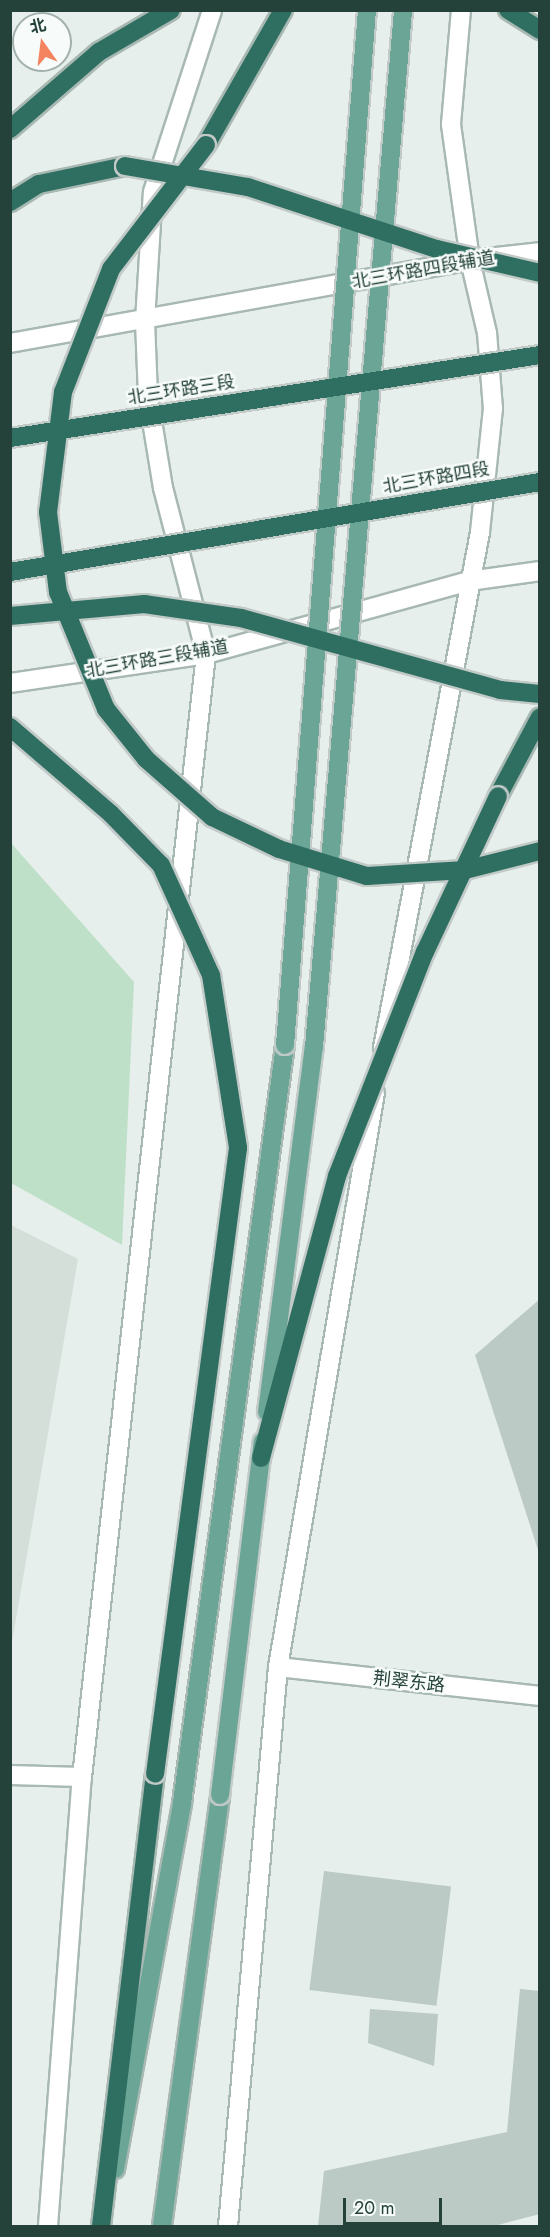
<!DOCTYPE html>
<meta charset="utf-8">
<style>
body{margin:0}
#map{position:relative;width:550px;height:2237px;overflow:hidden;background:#e6efeb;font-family:Jost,"Noto Sans SC",sans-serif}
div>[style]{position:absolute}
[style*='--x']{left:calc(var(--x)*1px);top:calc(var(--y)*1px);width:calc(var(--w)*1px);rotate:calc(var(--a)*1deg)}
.built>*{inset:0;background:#d4dfda}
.green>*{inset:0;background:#bfe0c8}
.building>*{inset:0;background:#bbcac4;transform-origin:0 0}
.roads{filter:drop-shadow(2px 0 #a8b8b2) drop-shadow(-2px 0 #a8b8b2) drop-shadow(0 2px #a8b8b2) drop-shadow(0 -2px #a8b8b2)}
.street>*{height:18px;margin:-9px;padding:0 9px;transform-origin:9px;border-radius:9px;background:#fff}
.secondary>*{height:18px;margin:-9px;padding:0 9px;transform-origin:9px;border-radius:9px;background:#fff}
.primary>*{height:18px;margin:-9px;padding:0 9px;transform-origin:9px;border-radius:9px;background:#6aa596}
.highway>*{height:18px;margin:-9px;padding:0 9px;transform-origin:9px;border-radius:9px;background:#2f6f62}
.bridges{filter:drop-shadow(2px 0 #c2cac8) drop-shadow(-2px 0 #c2cac8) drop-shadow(0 2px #c2cac8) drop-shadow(0 -2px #c2cac8)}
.primary-bridge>*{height:18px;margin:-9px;padding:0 9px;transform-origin:9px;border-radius:9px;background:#6aa596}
.highway-bridge>*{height:18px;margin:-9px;padding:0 9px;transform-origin:9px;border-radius:9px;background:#2f6f62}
span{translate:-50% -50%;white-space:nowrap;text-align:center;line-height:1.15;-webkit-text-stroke:5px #f7fbf9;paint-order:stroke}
.street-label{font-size:18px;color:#24423a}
.frame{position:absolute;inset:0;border:12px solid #24423a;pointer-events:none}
.north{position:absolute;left:12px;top:12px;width:60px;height:60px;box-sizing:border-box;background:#f7fbf9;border:2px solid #a3b1ad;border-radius:50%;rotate:346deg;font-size:16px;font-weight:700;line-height:24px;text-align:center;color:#24423a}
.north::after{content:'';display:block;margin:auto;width:21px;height:27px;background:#f4845f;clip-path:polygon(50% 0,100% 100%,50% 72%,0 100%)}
.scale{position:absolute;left:343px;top:2198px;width:99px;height:27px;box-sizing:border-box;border:3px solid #24423a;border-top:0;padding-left:8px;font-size:18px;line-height:21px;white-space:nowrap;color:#24423a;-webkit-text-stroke:4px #f7fbf9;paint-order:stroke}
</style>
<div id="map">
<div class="built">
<i style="clip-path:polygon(11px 1225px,78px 1259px,11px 1648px)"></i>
</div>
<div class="green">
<i style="clip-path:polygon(11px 843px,134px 982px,122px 1245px,11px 1183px)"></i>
</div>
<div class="building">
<i style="clip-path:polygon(540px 1299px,540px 1553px,539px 1553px,475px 1355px)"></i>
<i style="left:324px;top:1871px;width:128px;height:120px;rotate:7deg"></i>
<i style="clip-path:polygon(520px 1989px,540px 1991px,540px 2214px,494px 2226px,318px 2226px,324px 2171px,507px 2132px)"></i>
<i style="clip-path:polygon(370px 2009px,438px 2014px,434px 2066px,368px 2043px)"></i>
</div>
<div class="roads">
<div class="street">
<i style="--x:278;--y:1667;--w:264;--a:6.3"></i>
<i style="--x:10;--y:1775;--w:72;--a:1.6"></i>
</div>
<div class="secondary">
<i style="--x:10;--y:343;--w:467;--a:-10.2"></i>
<i style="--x:470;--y:260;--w:70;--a:-6.5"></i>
<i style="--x:10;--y:683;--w:198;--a:-8.4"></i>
<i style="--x:206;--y:654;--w:273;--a:-15.5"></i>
<i style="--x:469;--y:581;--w:72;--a:-8"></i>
<i style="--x:383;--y:1048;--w:525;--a:-79.35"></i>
<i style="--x:480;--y:532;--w:124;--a:-84"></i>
<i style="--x:493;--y:409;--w:76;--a:-94.5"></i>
<i style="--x:487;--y:333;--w:75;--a:-103.1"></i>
<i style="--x:470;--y:260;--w:137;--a:-98"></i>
<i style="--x:451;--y:124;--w:114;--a:-85"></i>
<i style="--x:48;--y:2226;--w:450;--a:-85.7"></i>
<i style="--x:82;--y:1777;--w:1130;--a:-83.7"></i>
<i style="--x:206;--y:654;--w:171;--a:-104.5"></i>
<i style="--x:163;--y:488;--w:93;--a:-99.3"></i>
<i style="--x:148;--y:396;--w:75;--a:-92.3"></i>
<i style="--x:145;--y:321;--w:129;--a:-86.5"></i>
<i style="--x:153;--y:192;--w:191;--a:-72"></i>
<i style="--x:228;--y:2226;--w:561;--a:-84.89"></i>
<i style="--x:278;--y:1667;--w:582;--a:-80.41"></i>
</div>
<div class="primary">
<i style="--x:115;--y:2169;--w:372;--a:-79.6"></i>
<i style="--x:182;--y:1803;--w:765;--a:-82.26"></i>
<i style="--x:162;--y:2226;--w:435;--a:-82.3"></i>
</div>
<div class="highway">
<i style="--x:508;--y:10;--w:38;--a:32"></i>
<i style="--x:10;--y:129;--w:118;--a:-40.9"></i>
<i style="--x:99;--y:52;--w:83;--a:-30.3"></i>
<i style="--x:206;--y:145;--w:155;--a:-60.3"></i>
<i style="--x:10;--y:202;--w:34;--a:-32"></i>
<i style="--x:39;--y:184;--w:88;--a:-11.8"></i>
<i style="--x:498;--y:796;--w:89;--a:-62"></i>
<i style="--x:101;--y:2226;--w:455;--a:-83.2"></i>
</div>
</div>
<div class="bridges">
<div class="primary-bridge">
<i style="--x:285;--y:1045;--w:1038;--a:-85.47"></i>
<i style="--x:267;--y:1412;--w:368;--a:-82.7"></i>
<i style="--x:314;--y:1047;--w:1041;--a:-85.09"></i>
<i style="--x:220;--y:1795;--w:356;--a:-83.1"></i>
</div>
<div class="highway-bridge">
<i style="--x:206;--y:145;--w:156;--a:127.5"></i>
<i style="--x:111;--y:269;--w:132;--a:111.3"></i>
<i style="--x:63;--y:392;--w:121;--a:97.1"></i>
<i style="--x:48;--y:512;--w:81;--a:82.9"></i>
<i style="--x:58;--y:592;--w:126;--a:67.7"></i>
<i style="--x:106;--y:709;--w:64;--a:51.3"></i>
<i style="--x:146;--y:759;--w:88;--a:41.3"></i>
<i style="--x:212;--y:817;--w:74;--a:25.5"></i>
<i style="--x:279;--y:849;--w:92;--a:17.1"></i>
<i style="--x:367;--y:876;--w:98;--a:-3.5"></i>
<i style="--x:465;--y:870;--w:77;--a:-14.2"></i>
<i style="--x:125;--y:166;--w:125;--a:9.7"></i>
<i style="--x:248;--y:187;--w:199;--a:18.2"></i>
<i style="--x:437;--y:249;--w:106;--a:13.1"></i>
<i style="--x:10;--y:438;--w:536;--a:-8.9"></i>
<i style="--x:10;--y:572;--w:538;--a:-9.64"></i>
<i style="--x:10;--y:616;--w:135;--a:-5.1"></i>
<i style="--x:144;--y:604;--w:98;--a:8.2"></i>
<i style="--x:241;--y:618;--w:269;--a:15.5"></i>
<i style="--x:500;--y:690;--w:40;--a:5.7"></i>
<i style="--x:10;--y:727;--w:133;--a:40.7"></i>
<i style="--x:111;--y:814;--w:71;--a:45.6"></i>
<i style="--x:161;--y:865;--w:121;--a:65.6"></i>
<i style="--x:211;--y:975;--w:175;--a:81.1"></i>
<i style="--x:238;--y:1148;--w:631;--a:97.55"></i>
<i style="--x:261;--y:1458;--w:292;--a:-74.9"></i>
<i style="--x:337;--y:1176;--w:241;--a:-68.6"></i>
<i style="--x:425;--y:952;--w:172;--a:-64.9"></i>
</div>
</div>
<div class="street-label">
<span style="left:423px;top:270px;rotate:-10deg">北三环路四段辅道</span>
<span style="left:181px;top:390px;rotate:-9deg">北三环路三段</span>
<span style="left:436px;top:478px;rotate:-10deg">北三环路四段</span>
<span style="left:157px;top:659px;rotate:-10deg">北三环路三段辅道</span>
<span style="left:409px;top:1682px;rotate:6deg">荆翠东路</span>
</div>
<div class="frame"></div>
<div class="north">北</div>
<div class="scale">20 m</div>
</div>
